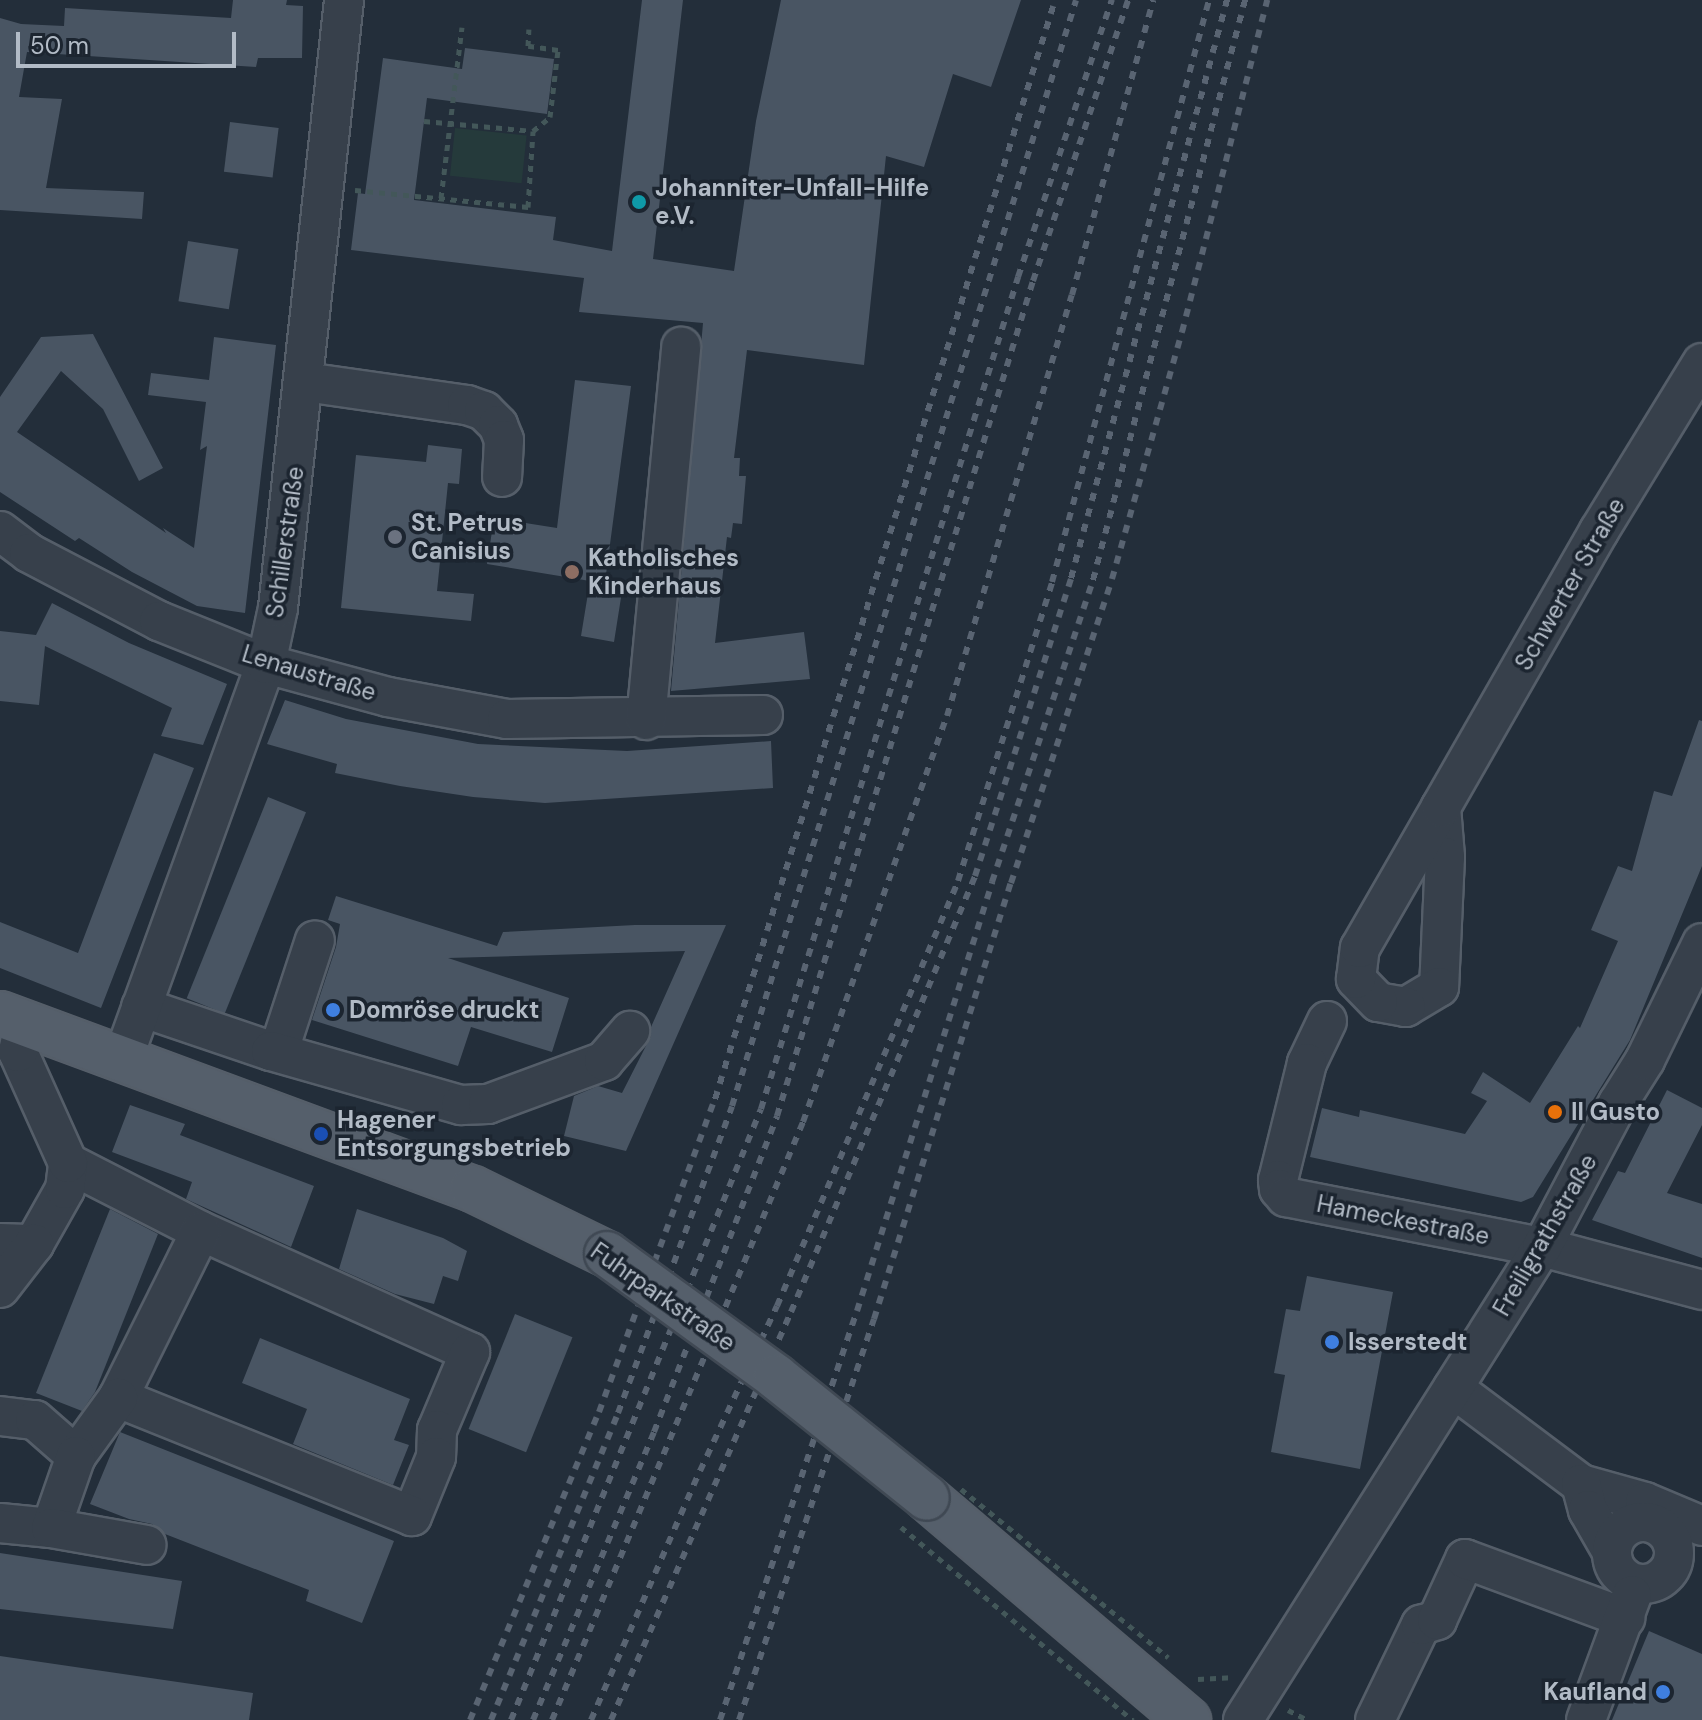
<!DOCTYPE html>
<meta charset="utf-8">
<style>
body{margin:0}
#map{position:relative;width:1702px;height:1720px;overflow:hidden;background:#232e3a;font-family:"DM Sans",sans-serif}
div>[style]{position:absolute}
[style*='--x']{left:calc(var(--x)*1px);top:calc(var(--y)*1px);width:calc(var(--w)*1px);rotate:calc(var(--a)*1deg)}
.green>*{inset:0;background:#253a3b;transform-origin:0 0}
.building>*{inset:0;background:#495563;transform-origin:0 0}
.path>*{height:5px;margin-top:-2.5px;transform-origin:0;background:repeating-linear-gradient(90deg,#435759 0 6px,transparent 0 12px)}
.roads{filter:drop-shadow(2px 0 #555e69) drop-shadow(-2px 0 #555e69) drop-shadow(0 2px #555e69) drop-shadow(0 -2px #555e69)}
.minor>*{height:38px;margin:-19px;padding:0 19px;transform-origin:19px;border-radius:19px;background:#37404b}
.minor>.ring{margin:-19px;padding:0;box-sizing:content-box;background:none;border:38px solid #37404b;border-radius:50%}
.major>*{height:44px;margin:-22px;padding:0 22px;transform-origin:22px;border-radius:22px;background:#555f6b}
.rail>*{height:6px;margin-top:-3px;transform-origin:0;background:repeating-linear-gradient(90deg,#596472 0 8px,transparent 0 16px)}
.path-bridge>*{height:5px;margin-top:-2.5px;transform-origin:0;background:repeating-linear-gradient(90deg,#435759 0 6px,transparent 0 12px)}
.bridges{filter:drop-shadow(2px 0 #404954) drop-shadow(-2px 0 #404954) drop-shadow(0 2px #404954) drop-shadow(0 -2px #404954)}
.major-bridge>*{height:44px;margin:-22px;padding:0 22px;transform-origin:22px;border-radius:22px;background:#555f6b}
.dots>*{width:22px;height:22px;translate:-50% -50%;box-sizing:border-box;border:4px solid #1c2530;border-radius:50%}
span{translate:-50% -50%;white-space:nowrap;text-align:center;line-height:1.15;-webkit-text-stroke:7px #1c2530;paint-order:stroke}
.poi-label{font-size:24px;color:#b2bbc6;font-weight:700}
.left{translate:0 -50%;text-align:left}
.right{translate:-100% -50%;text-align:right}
.street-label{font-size:24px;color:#b2bbc6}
.scale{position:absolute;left:16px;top:32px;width:220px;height:36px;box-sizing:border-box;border:4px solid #b2bbc6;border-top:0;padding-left:10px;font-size:24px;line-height:28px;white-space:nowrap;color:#b2bbc6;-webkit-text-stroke:6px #1c2530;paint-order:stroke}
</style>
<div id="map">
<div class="green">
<i style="left:455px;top:128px;width:72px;height:48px;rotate:6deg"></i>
</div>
<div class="building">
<i style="clip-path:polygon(233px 0,287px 0,286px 5px,303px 6px,302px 58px,258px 58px,256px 67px,27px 52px,19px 97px,62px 99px,46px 188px,144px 192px,142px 219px,0 210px,0 18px,21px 24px,64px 26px,65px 8px,231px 18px)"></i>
<i style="clip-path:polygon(642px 0,683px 0,653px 259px,734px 271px,756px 121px,781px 0,1021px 0,991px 87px,953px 74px,924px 167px,886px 156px,864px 365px,747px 350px,734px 458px,740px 458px,739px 476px,746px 476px,742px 524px,733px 523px,731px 538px,727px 537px,715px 643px,804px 632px,810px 679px,671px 691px,703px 323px,579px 312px,584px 278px,351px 250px,358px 193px,365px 194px,383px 58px,462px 69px,465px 48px,554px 59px,547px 114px,427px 98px,414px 200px,556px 217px,553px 240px,612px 251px)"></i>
<i style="left:230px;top:122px;width:49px;height:50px;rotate:7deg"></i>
<i style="left:188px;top:241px;width:51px;height:61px;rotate:9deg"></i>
<i style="clip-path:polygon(93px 334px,163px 468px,139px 481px,103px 409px,61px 371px,17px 432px,166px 533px,163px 528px,194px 548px,207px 446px,200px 450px,206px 402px,148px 395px,151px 373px,209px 380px,214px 337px,276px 345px,245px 613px,197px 606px,132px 572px,79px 538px,75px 541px,0 492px,0 397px,41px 337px)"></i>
<i style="clip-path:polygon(575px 380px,631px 386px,605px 582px,623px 585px,614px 642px,581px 636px,590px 581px,487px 564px,494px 518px,557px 528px)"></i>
<i style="clip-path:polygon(428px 445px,462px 449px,459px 484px,448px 483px,437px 591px,474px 594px,471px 621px,341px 608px,356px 455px,426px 462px)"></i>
<i style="clip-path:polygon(52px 603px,129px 643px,227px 684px,203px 745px,161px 736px,172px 708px,45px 646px,39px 705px,0 701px,0 631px,36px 635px)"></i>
<i style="clip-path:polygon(285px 700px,346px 719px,478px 744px,627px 751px,771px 741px,773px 788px,545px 803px,473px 797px,400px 786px,335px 773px,337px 764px,267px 744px)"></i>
<i style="clip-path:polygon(1699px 720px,1702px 721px,1702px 866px,1630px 1040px,1533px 1197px,1521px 1202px,1310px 1157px,1322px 1108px,1359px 1117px,1360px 1110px,1465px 1134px,1487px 1101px,1471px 1093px,1483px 1072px,1530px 1103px,1578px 1026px,1580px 1028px,1618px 941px,1591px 930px,1618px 866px,1632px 871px,1654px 791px,1672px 796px)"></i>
<i style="clip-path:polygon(154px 753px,194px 768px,101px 1008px,0 968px,0 922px,78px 953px)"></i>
<i style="left:268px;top:797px;width:41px;height:217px;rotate:22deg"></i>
<i style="clip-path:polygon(336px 896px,497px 946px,503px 932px,635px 925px,726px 925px,626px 1151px,564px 1136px,574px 1096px,598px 1086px,622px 1093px,651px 1036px,651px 1027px,685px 951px,448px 958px,569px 998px,552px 1052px,471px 1027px,458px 1066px,312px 1020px,336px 947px,340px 924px,328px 920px)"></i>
<i style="clip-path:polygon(1667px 1090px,1702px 1108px,1702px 1125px,1667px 1193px,1702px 1204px,1702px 1258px,1592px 1220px,1618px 1171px,1625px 1173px)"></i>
<i style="clip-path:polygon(130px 1105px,185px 1124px,180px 1135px,314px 1186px,291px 1247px,186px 1199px,192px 1182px,112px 1152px)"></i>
<i style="clip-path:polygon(110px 1209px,158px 1234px,95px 1392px,82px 1411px,36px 1393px)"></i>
<i style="clip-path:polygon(357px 1209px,443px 1238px,467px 1251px,458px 1281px,443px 1276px,434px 1304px,395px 1294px,339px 1269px)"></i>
<i style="clip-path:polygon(1307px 1276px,1393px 1292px,1360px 1469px,1271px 1452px,1285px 1375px,1274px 1373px,1286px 1309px,1300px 1311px)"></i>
<i style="left:515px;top:1314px;width:62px;height:124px;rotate:22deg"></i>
<i style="clip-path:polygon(260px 1338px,410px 1399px,394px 1440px,409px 1445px,393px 1485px,293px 1444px,307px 1409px,242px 1383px)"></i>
<i style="clip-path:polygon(120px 1432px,394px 1541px,362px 1623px,306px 1601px,309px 1590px,165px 1534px,152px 1524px,129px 1519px,90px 1504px)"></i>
<i style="clip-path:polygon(0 1553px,182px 1581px,173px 1629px,0 1609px)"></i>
<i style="clip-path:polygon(1649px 1631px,1702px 1654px,1702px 1720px,1612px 1720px)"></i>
<i style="clip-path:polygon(0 1656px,253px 1693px,249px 1720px,0 1720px)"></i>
</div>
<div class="path">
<i style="--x:424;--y:121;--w:109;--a:5.2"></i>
<i style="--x:355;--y:190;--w:174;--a:5.6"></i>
<i style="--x:528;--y:207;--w:76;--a:-86.2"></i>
<i style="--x:533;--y:131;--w:22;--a:-39"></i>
<i style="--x:550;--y:117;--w:67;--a:-83.2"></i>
<i style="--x:558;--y:50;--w:30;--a:-172"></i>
<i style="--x:528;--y:46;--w:17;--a:-87"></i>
<i style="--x:441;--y:198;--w:172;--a:-83"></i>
<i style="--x:1198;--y:1679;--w:33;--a:-3"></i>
<i style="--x:1288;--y:1710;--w:22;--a:27"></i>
</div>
<div class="roads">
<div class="minor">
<i style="--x:305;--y:382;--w:164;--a:8.1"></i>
<i style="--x:467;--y:405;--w:18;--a:19"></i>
<i style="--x:484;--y:411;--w:20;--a:45"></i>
<i style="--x:498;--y:425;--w:16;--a:68"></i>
<i style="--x:504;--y:440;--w:37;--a:93"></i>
<i style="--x:0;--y:531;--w:36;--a:37"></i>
<i style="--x:29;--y:553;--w:147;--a:27.6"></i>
<i style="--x:159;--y:621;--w:115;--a:21.9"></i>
<i style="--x:266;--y:664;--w:126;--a:15.1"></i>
<i style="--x:388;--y:697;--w:121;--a:10.5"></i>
<i style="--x:507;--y:719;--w:256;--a:-0.9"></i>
<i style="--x:646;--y:720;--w:375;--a:-84.6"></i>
<i style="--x:1441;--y:807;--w:50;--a:85.4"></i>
<i style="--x:1445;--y:857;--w:130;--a:92.6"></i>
<i style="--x:1439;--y:987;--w:39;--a:149"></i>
<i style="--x:1406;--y:1007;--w:28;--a:-170"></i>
<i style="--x:1378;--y:1002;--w:32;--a:-134"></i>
<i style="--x:1356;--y:979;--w:31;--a:-83"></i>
<i style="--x:1360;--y:948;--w:163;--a:-60.1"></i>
<i style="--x:1441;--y:807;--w:318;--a:-60.2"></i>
<i style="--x:1599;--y:531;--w:197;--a:-58.5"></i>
<i style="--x:141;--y:1007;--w:137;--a:18.7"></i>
<i style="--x:271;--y:1051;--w:12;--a:-35"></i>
<i style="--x:281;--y:1044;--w:109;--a:-71.9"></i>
<i style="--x:1327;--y:1021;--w:47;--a:115.5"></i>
<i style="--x:1307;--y:1063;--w:121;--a:103.9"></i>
<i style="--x:1278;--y:1180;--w:9;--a:84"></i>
<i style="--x:1279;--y:1189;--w:11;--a:49"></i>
<i style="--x:1286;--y:1197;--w:261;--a:11.1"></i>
<i style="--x:1542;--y:1247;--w:166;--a:15"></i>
<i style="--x:271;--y:1051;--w:198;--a:15.9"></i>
<i style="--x:461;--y:1105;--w:27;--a:-2"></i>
<i style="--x:488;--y:1104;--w:124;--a:-20.3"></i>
<i style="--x:604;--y:1061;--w:40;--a:-49"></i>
<i style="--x:122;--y:1061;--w:422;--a:-70.1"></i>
<i style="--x:266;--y:664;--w:57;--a:-77.9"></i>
<i style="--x:278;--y:608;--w:612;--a:-83.8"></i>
<i style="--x:68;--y:1163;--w:149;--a:27.1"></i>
<i style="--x:201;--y:1231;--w:295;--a:24.2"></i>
<i style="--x:470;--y:1352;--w:85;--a:112.9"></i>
<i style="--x:437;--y:1430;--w:27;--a:92"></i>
<i style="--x:436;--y:1457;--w:64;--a:112.1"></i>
<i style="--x:412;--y:1516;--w:317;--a:-158.1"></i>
<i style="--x:118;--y:1398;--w:186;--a:-63.6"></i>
<i style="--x:0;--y:1243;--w:34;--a:2"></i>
<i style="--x:34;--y:1244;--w:63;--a:-60.6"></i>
<i style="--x:65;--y:1189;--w:26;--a:-83"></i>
<i style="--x:68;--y:1163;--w:122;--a:-114.2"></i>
<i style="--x:18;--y:1052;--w:29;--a:-78"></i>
<i style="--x:0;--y:1288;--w:56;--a:-52.3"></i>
<i style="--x:1453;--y:1388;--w:160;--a:36.9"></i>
<i style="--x:1581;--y:1484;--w:66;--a:15.7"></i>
<i style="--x:1645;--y:1502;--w:62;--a:22.8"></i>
<i style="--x:0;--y:1416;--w:35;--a:7"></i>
<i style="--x:35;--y:1420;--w:55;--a:41.3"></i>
<i style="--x:76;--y:1456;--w:72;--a:-54.1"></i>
<i style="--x:1581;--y:1484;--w:27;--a:75"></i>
<i style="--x:1588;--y:1510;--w:48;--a:60.3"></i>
<i class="ring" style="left:1612px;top:1522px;width:24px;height:24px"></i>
<i style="--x:0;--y:1523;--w:51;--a:5.6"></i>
<i style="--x:51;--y:1528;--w:76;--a:-70.9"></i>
<i style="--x:51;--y:1528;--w:97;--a:10"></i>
<i style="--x:1243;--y:1720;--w:560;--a:-57.7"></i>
<i style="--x:1542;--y:1247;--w:163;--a:-62.2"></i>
<i style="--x:1618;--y:1103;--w:51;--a:-57.9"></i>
<i style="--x:1645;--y:1060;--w:130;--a:-64"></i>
<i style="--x:1375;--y:1720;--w:106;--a:-64.2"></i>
<i style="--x:1421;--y:1625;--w:17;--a:-17"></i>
<i style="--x:1437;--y:1620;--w:67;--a:-65.3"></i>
<i style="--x:1465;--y:1559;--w:171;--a:20.2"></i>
<i style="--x:1586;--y:1720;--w:133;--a:-69.8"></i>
</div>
<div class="major">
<i style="--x:0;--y:1014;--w:504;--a:20.3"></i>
<i style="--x:473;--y:1189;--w:149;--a:25.9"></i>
<i style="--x:927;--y:1498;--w:343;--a:40.4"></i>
</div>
</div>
<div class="rail">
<i style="--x:470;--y:1720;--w:334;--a:-67.3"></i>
<i style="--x:599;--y:1412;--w:334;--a:-69.7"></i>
<i style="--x:715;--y:1099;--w:1150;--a:-72.81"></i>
<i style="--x:491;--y:1720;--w:332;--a:-67.5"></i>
<i style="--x:618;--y:1413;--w:327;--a:-69.6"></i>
<i style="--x:732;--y:1106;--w:1158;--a:-72.72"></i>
<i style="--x:511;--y:1720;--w:660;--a:-67.75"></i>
<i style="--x:761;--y:1109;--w:871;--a:-72.83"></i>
<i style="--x:1018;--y:277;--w:293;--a:-71.3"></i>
<i style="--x:533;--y:1720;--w:312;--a:-67.2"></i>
<i style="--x:654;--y:1432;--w:339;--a:-68.7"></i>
<i style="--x:777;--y:1116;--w:873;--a:-72.96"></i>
<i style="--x:1033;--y:281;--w:297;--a:-71.3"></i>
<i style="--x:552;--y:1720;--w:649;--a:-67.23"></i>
<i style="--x:803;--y:1122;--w:431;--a:-70.5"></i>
<i style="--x:947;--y:716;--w:439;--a:-73.5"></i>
<i style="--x:1072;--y:295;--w:306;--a:-74.6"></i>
<i style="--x:591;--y:1720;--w:272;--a:-66.4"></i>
<i style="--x:700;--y:1471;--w:182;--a:-65"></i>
<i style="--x:777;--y:1306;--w:462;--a:-66.9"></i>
<i style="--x:958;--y:881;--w:313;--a:-72.5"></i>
<i style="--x:1052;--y:582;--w:603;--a:-74.9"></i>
<i style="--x:611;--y:1720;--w:446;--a:-66.2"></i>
<i style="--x:791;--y:1312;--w:473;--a:-67.1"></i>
<i style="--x:975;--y:876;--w:313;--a:-72.1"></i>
<i style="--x:1071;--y:578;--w:599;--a:-74.9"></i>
<i style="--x:720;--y:1720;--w:431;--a:-71.5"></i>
<i style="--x:857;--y:1311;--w:450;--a:-72.5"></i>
<i style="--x:992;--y:882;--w:318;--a:-71.5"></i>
<i style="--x:1093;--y:580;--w:600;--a:-75.31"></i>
<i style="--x:739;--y:1720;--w:423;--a:-71.4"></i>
<i style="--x:874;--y:1319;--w:457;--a:-72.6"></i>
<i style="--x:1011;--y:883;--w:320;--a:-71.6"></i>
<i style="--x:1112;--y:579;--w:257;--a:-74.2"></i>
<i style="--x:1182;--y:332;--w:343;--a:-75.6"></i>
</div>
<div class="path-bridge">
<i style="--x:961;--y:1489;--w:267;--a:39.1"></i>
<i style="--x:901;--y:1527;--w:302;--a:39.8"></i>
</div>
<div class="bridges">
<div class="major-bridge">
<i style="--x:607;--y:1254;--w:209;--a:36"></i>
<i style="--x:776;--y:1377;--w:193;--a:38.7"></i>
</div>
</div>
<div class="dots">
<i style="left:639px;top:202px;background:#0f9aa8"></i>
<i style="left:395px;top:537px;background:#6b7280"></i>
<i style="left:572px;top:572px;background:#8d6e63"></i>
<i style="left:333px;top:1010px;background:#3f7fe0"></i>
<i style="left:1555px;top:1112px;background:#e8710a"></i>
<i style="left:321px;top:1134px;background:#1a4fb4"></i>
<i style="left:1332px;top:1342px;background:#3f7fe0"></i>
<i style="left:1663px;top:1692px;background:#3f7fe0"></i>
</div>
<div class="poi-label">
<span class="left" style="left:655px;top:202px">Johanniter-Unfall-Hilfe<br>e.V.</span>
<span class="left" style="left:411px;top:537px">St. Petrus<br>Canisius</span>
<span class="left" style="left:588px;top:572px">Katholisches<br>Kinderhaus</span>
<span class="left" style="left:349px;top:1010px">Domröse druckt</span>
<span class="left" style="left:1571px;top:1112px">Il Gusto</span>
<span class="left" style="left:337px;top:1134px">Hagener<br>Entsorgungsbetrieb</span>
<span class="left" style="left:1348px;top:1342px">Isserstedt</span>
<span class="right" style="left:1647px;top:1692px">Kaufland</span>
</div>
<div class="street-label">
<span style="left:285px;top:542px;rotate:-82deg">Schillerstraße</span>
<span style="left:1570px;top:584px;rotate:-60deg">Schwerter Straße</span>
<span style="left:309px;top:673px;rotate:17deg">Lenaustraße</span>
<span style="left:1403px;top:1220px;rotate:11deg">Hameckestraße</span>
<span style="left:1545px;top:1235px;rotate:-60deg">Freiligrathstraße</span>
<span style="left:663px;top:1297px;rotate:35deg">Fuhrparkstraße</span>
</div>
<div class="scale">50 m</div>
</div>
